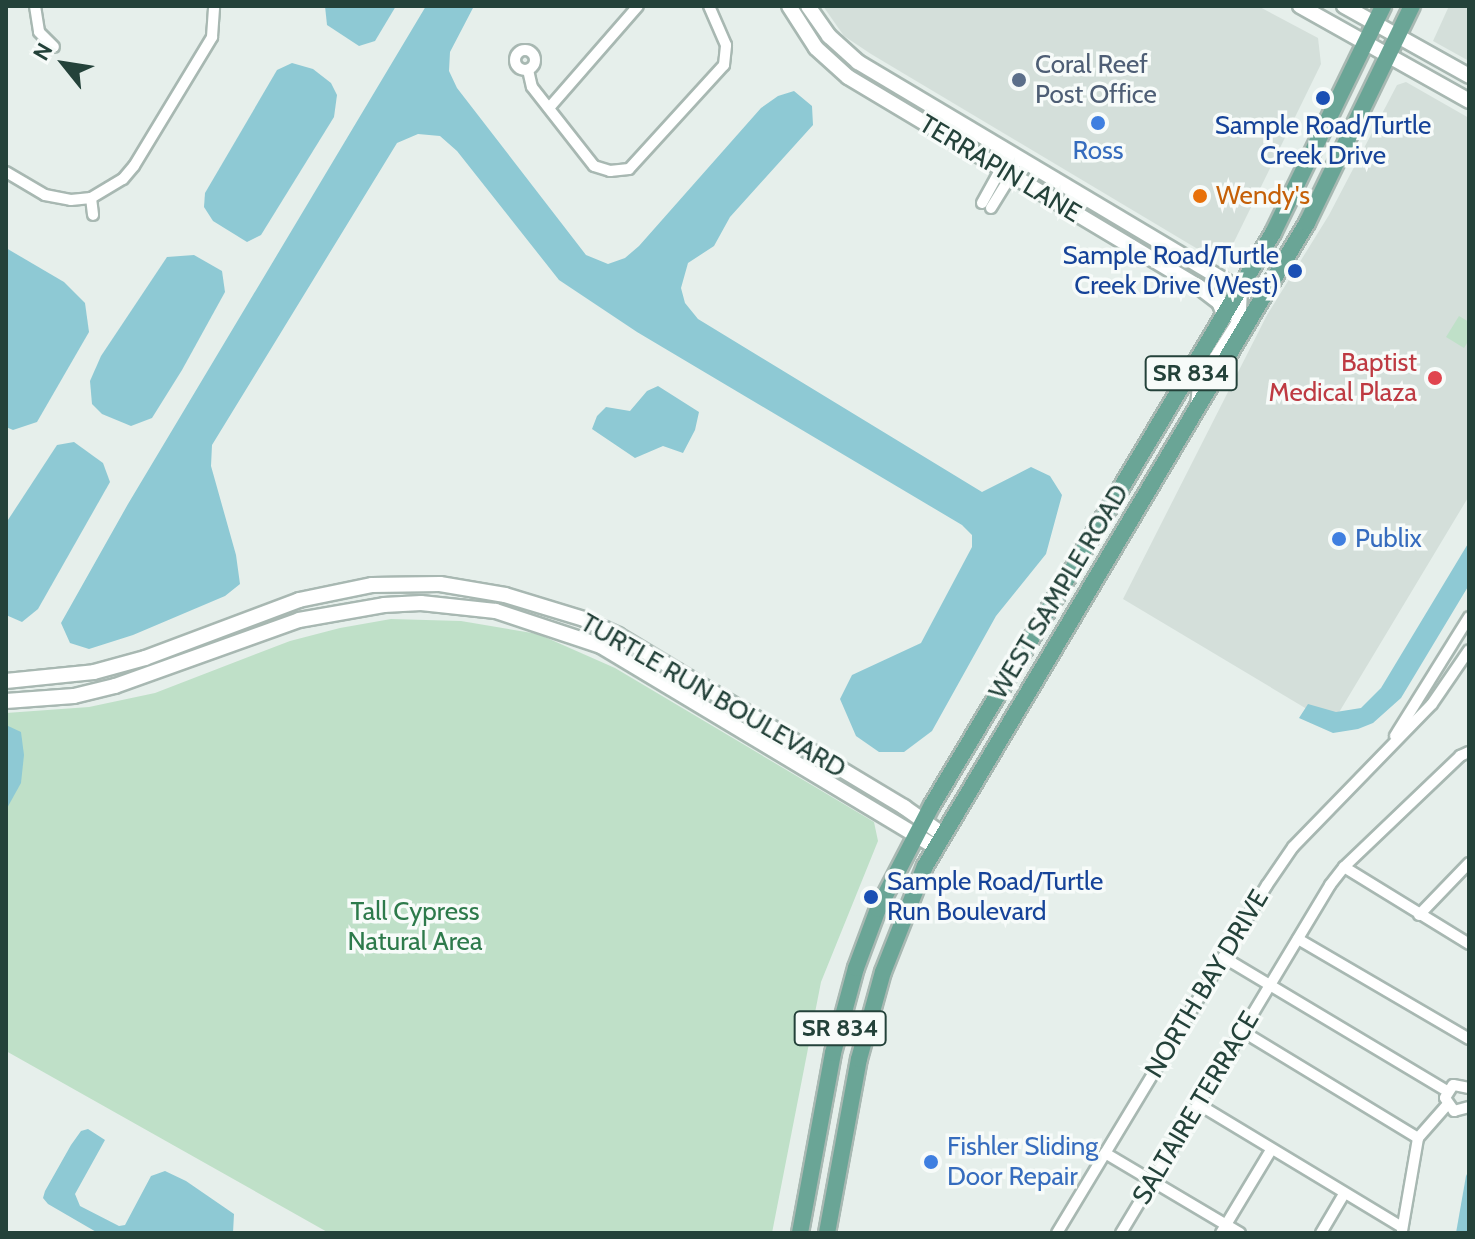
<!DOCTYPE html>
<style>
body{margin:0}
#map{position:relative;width:1475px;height:1239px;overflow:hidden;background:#e6efeb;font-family:Cabin,sans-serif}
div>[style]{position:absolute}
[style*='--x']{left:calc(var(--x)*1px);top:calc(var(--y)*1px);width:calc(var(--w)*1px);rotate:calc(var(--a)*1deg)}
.built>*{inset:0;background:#d4dfda}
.green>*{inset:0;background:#bfe0c8}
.water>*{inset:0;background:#8ec9d4}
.roads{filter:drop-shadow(2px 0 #a8b8b2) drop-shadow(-2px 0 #a8b8b2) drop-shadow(0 2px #a8b8b2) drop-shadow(0 -2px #a8b8b2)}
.street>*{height:10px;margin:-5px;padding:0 5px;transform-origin:5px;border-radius:5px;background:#fff}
.street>.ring{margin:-5px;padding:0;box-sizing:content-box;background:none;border:10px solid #fff;border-radius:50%}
.secondary>*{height:14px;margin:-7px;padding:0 7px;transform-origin:7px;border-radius:7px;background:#fff}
.primary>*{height:16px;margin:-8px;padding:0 8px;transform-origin:8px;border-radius:8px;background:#6aa596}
.dots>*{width:22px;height:22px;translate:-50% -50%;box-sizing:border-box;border:4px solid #f7fbf9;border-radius:50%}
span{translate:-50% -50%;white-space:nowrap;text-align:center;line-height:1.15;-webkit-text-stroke:7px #f7fbf9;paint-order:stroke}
.shield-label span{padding:2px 6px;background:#f7fbf9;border:2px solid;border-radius:6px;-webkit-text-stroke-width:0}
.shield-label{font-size:24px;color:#24423a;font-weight:700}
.service-label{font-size:26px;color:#4e5e75}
.left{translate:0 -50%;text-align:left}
.transit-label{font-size:26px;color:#164399}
.right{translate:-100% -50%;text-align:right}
.shop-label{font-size:26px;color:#366cbe}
.street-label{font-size:26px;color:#24423a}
.food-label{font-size:26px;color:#c56008}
.health-label{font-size:26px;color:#be3a42}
.park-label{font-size:26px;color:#2d7a4b}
.frame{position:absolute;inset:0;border:8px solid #24423a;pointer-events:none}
.north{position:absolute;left:24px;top:24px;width:80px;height:80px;-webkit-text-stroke:6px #f7fbf9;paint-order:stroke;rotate:300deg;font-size:22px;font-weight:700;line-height:32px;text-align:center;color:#24423a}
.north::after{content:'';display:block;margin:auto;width:28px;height:36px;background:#24423a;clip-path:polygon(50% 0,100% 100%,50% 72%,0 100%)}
</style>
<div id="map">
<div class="built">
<i style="clip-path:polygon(823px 6px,1258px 6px,1318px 38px,1321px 64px,1233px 244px,1214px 252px,1201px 251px,871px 54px,844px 36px)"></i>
<i style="clip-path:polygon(1449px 6px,1469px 6px,1469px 61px,1433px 41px)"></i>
<i style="clip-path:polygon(1406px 82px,1469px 118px,1469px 496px,1332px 724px,1123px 599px,1267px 315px,1329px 215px,1397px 85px)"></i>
</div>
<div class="green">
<i style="clip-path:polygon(1459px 316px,1469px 322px,1469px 340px,1464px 348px,1446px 337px)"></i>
<i style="clip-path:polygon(391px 619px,461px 621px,538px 634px,615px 668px,874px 822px,878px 841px,821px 982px,772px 1233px,329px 1233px,6px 1051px,6px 713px,89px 707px,155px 693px,290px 641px,340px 628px)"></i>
</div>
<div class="water">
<i style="clip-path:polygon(325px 6px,396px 6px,375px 41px,359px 46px,327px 25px)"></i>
<i style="clip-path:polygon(426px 6px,474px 6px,450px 52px,449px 71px,457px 88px,586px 255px,608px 264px,625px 258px,639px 246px,761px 108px,778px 96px,794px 91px,812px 106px,813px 125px,730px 217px,714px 246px,688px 263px,681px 288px,685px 303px,698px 319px,982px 492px,1031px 467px,1050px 476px,1062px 495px,1046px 554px,996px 616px,932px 731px,904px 752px,879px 752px,856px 736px,840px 699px,852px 675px,921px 643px,972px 547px,972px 535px,962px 525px,637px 332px,559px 280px,457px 151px,440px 136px,418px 134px,397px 143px,212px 445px,211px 466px,236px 555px,240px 584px,225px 596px,133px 635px,89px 649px,70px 643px,61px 623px,128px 504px)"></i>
<i style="clip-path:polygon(292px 63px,313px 69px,331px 83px,337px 95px,334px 117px,261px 235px,247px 242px,213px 221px,204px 207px,205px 193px,277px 70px)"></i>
<i style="clip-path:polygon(6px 248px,64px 282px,85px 303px,89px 332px,37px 422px,13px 430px,6px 427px)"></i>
<i style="clip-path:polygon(194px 255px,222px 271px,225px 292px,182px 370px,152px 418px,131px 426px,102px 414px,92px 404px,90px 381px,101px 356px,167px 257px)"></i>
<i style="clip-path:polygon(658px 386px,699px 412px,695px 430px,683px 453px,663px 446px,635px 458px,592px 429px,597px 416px,606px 407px,630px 411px,647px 391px)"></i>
<i style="clip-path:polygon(74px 442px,103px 463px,110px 482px,38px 609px,22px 622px,6px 615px,6px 523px,57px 445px)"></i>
<i style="clip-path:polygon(1469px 542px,1469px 585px,1401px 698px,1373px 723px,1358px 729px,1333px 733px,1299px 718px,1308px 704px,1336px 712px,1361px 708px,1381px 688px)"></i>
<i style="clip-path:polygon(6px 725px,21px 732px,24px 755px,21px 783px,6px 810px)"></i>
<i style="clip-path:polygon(88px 1129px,105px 1140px,75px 1194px,80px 1206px,119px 1226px,125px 1225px,151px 1176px,165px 1171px,186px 1181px,234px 1214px,233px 1233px,98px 1233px,48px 1204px,43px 1198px,45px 1191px,71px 1145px,81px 1131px)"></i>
<i style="clip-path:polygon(1469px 1170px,1469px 1233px,1456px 1233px,1466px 1176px)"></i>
</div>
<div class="roads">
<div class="street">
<i style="--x:35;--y:6;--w:26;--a:81"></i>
<i style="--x:39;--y:32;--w:21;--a:45"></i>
<i class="ring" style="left:515px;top:50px;width:10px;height:10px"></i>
<i style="--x:528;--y:70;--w:17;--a:77"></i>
<i style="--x:532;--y:87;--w:100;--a:51.9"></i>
<i style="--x:594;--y:166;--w:17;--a:17"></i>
<i style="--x:610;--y:171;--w:19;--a:-6"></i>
<i style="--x:629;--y:169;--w:141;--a:-47.6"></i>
<i style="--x:724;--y:65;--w:20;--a:-84"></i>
<i style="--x:726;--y:45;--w:43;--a:-113.6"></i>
<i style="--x:549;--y:108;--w:135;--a:-48.9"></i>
<i style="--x:6;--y:172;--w:45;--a:30.5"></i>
<i style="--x:45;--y:195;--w:26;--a:11"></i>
<i style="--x:71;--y:200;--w:20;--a:-6"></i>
<i style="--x:91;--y:198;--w:37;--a:-31"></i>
<i style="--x:123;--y:179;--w:17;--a:-50"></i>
<i style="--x:134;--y:166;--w:151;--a:-58.8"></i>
<i style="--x:212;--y:37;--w:31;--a:-86"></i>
<i style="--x:91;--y:198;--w:17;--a:83"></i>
<i style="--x:982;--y:203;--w:38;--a:-61"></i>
<i style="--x:1000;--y:170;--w:22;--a:-34"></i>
<i style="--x:991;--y:208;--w:46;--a:-58.4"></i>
<i style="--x:1395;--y:736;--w:140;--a:-58.1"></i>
<i style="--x:1344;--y:867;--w:147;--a:31.6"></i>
<i style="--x:1419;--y:915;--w:72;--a:-46.1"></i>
<i style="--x:1298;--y:939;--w:198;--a:30.3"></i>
<i style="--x:1223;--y:957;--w:261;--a:30.9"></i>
<i style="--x:1242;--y:1031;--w:206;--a:31.3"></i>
<i style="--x:1469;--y:1088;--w:16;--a:-169"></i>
<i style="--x:1453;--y:1085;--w:15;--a:122"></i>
<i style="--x:1445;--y:1098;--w:16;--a:55"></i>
<i style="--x:1454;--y:1111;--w:16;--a:-15"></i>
<i style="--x:1198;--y:1104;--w:238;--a:31.1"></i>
<i style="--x:1105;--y:1153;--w:157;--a:30.7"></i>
<i style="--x:1402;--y:1231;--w:94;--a:-80.2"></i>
<i style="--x:1418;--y:1138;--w:44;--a:-48.7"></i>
<i style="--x:1057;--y:1233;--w:406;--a:-58.9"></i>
<i style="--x:1267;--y:885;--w:46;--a:-55.6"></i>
<i style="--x:1293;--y:847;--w:199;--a:-45.8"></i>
<i style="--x:1432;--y:704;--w:65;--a:-55.6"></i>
<i style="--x:1121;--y:1233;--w:406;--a:-59"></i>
<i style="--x:1330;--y:885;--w:23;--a:-52"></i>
<i style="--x:1344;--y:867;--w:161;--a:-43.7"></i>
<i style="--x:1460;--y:756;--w:10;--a:-24"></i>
<i style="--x:1221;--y:1233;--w:97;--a:-58.9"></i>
<i style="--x:1321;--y:1233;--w:45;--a:-59.5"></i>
</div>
<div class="secondary">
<i style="--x:789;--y:6;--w:50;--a:57.3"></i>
<i style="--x:816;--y:48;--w:43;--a:42.2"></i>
<i style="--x:848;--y:77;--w:409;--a:30.9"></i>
<i style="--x:1199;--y:287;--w:25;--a:37"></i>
<i style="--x:1219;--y:302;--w:16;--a:68"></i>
<i style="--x:808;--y:6;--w:37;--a:55"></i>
<i style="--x:829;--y:36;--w:39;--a:42"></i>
<i style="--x:858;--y:62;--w:445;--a:30.8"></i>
<i style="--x:1240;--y:290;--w:34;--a:93"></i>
<i style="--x:1238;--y:324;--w:71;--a:122.3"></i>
<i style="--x:1200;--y:384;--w:21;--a:95"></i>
<i style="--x:1300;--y:6;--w:194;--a:29.3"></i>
<i style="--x:1344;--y:6;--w:143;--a:29.2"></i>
<i style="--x:6;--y:681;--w:88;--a:-5.8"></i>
<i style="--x:94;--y:672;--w:53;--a:-15.4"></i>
<i style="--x:145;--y:658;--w:165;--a:-20.6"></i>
<i style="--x:299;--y:600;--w:75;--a:-11.6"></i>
<i style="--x:372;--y:585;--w:68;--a:-0.8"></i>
<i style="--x:440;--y:584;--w:66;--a:9.6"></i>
<i style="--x:505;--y:595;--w:83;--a:16.9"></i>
<i style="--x:584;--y:619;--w:38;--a:25"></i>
<i style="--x:618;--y:635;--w:334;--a:31"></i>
<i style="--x:904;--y:807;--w:47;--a:35.4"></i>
<i style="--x:6;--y:701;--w:68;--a:-4.2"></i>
<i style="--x:74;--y:696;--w:42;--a:-13.7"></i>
<i style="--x:115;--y:686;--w:195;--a:-19.7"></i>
<i style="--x:299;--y:620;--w:86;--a:-10"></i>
<i style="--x:384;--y:605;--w:37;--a:-3"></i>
<i style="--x:421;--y:603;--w:75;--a:6.1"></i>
<i style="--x:496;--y:611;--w:111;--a:18.4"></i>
<i style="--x:601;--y:646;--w:391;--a:31"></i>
</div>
<div class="primary">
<i style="--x:800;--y:1233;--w:183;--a:-79.6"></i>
<i style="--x:833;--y:1053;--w:88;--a:-74.9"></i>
<i style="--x:856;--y:968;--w:63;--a:-69.6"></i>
<i style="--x:878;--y:909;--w:117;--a:-62.6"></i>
<i style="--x:932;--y:805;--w:666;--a:-59.2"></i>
<i style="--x:1273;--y:233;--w:252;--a:-64.1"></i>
<i style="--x:827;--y:1233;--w:177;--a:-79.6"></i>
<i style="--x:859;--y:1059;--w:90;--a:-74.6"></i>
<i style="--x:883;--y:972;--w:114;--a:-68.4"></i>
<i style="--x:925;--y:866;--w:748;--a:-59.29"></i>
<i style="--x:1307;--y:223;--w:241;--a:-64.2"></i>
</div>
</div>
<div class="dots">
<i style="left:1019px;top:80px;background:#5c6f8a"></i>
<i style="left:1323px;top:98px;background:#1a4fb4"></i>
<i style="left:1098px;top:123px;background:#3f7fe0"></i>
<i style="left:1200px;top:196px;background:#e8710a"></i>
<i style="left:1295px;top:271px;background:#1a4fb4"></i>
<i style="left:1435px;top:378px;background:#e0444e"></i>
<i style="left:1339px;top:539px;background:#3f7fe0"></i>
<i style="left:871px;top:897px;background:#1a4fb4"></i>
<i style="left:931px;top:1162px;background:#3f7fe0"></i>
</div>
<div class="shield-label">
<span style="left:1191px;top:373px">SR 834</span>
<span style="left:840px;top:1028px">SR 834</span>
</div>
<div class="service-label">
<span class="left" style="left:1035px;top:80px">Coral Reef<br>Post Office</span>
</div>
<div class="transit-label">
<span style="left:1323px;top:141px">Sample Road/Turtle<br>Creek Drive</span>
<span class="right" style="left:1279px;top:271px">Sample Road/Turtle<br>Creek Drive (West)</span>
<span class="left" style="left:887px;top:897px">Sample Road/Turtle<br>Run Boulevard</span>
</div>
<div class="shop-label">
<span style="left:1098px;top:151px">Ross</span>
<span class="left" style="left:1355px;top:539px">Publix</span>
<span class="left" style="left:947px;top:1162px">Fishler Sliding<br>Door Repair</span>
</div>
<div class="street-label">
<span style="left:1000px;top:169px;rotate:31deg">TERRAPIN LANE</span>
<span style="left:1059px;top:592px;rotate:-59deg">WEST SAMPLE ROAD</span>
<span style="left:713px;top:696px;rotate:30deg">TURTLE RUN BOULEVARD</span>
<span style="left:1207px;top:984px;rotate:-59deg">NORTH BAY DRIVE</span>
<span style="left:1196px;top:1108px;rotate:-59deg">SALTAIRE TERRACE</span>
</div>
<div class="food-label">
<span class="left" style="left:1216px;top:196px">Wendy's</span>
</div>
<div class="health-label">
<span class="right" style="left:1417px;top:378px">Baptist<br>Medical Plaza</span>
</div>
<div class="park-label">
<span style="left:415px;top:927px">Tall Cypress<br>Natural Area</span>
</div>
<div class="frame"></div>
<div class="north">N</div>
</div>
